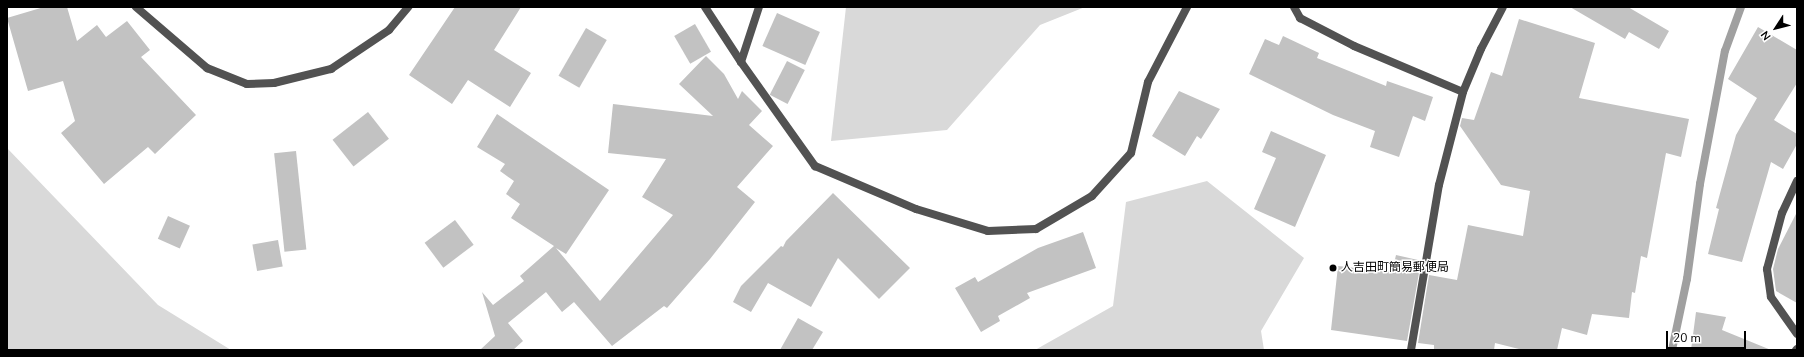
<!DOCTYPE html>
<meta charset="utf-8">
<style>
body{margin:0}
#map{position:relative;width:1804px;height:357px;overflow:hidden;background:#fff;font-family:"Nunito Sans","Noto Sans JP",sans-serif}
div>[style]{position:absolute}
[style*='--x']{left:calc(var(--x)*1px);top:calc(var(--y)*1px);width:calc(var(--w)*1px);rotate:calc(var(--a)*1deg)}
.green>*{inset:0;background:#d9d9d9}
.stream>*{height:8px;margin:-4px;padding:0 4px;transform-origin:4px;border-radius:4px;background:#a0a0a0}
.building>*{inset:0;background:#c2c2c2;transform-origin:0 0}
.minor>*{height:8px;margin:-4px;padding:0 4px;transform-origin:4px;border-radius:4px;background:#525252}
.tertiary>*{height:8px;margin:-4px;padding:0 4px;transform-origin:4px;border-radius:4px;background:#525252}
.dots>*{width:11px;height:11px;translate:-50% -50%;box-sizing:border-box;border:2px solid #fff;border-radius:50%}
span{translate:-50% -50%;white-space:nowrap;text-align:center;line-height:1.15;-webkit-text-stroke:3px #fff;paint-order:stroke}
.poi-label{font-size:12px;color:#000}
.left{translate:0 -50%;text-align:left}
.frame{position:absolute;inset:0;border:8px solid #000;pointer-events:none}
.north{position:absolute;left:1756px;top:8px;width:40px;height:40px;-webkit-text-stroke:3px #fff;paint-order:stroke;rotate:234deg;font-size:11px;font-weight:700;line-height:16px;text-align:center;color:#000}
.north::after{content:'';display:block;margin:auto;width:14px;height:18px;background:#000;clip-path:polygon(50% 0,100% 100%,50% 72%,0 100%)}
.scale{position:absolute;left:1666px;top:331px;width:80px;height:18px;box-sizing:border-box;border:2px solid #000;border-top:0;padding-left:5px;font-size:12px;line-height:14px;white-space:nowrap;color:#000;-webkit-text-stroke:3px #fff;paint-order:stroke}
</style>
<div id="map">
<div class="green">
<i style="clip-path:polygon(846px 7px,1085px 7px,1040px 25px,947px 130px,831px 141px)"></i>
<i style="clip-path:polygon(7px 148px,158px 305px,231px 350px,7px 350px)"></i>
<i style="clip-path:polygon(1207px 181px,1304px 258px,1261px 331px,1264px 350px,1035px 350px,1113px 306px,1126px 202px)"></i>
</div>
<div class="stream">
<i style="--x:1672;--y:350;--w:73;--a:-78.1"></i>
<i style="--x:1687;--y:279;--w:96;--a:-82.2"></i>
<i style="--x:1700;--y:184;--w:135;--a:-79.4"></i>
<i style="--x:1725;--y:51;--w:47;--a:-70"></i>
</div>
<div class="building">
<i style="clip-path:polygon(44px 7px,67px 7px,77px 41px,97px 25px,106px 37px,127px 21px,150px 50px,141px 57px,196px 115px,155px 154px,148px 147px,104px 184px,61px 133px,75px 121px,63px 81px,28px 91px,7px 18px)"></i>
<i style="clip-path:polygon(455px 7px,521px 7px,494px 50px,531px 73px,510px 107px,468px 80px,452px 104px,409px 75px)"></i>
<i style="clip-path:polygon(1570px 7px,1628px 7px,1669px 31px,1659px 49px,1629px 32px,1625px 39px)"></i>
<i style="left:777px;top:13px;width:47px;height:36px;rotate:24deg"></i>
<i style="clip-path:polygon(1519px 19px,1595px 43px,1579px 98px,1689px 119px,1681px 157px,1666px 153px,1647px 258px,1641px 256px,1635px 293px,1632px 292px,1629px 318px,1592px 314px,1587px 335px,1562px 328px,1557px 350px,1523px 350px,1495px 343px,1494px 350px,1434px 350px,1434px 345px,1418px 343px,1429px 275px,1457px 280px,1468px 225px,1523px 236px,1530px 191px,1501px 185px,1460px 126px,1462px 118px,1474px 120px,1491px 72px,1502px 76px)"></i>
<i style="left:695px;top:24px;width:32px;height:24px;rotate:60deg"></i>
<i style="clip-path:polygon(1758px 27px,1797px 50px,1797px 83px,1774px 120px,1797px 134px,1797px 144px,1783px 169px,1771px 162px,1742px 262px,1708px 254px,1719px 209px,1716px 208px,1736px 135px,1757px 98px,1728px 79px)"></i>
<i style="left:586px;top:28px;width:24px;height:55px;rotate:30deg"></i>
<i style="clip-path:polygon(1283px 36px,1319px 53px,1317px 58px,1386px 86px,1387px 81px,1433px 97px,1425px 121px,1413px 116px,1399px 157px,1370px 147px,1375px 131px,1333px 115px,1249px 74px,1265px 39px,1279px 45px)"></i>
<i style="clip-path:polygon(706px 56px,724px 74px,738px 99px,742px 91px,762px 111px,749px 125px,773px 146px,737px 187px,755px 202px,710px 259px,667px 308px,664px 306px,612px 346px,574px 302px,562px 312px,546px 292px,508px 323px,523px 341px,513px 350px,480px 350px,495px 336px,482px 292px,493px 305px,524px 281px,520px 276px,554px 246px,511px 218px,520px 204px,506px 194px,514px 181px,500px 171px,505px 164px,477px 147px,497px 114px,609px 190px,566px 254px,556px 248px,600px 301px,673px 215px,642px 197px,666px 159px,608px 153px,613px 104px,713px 116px,679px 84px)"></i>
<i style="left:787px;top:61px;width:20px;height:38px;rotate:27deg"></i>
<i style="clip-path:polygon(1179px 91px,1220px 109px,1201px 139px,1197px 136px,1185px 156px,1152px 136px)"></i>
<i style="left:368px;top:112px;width:34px;height:45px;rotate:52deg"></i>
<i style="clip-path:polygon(1271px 131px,1326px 155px,1295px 227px,1254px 209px,1276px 158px,1262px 152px)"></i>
<i style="left:296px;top:151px;width:99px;height:22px;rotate:84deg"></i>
<i style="clip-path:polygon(833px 193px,910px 268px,879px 299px,838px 258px,811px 307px,768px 283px,751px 312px,733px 302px,741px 286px,781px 246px,783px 247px,786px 241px)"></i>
<i style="clip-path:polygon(1797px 212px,1797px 303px,1776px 291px,1773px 269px,1778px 249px)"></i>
<i style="left:168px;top:216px;width:24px;height:25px;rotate:24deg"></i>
<i style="left:455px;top:220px;width:31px;height:38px;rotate:53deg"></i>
<i style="clip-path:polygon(1083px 232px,1096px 268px,1027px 293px,1030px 298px,998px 316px,1000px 321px,981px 332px,955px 288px,975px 277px,978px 282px,1038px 248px)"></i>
<i style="left:278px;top:240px;width:27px;height:26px;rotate:80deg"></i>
<i style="clip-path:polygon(1396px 255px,1418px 260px,1414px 272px,1419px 273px,1407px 341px,1331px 330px,1338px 266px,1392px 272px)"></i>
<i style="clip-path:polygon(1696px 312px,1726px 317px,1722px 330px,1771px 350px,1691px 350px)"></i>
<i style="clip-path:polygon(798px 318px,823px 332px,812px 350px,780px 350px)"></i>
</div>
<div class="minor">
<i style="--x:136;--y:7;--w:94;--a:40.7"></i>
<i style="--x:207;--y:68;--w:43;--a:21.8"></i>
<i style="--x:247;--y:84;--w:27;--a:-2"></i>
<i style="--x:274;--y:83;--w:59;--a:-13.8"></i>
<i style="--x:331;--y:69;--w:70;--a:-33.9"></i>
<i style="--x:389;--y:30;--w:30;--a:-50"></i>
<i style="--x:705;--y:7;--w:66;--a:56.8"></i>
<i style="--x:741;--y:62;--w:128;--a:54.6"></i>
<i style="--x:815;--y:166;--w:110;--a:23.1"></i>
<i style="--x:916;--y:209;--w:75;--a:17"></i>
<i style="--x:988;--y:231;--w:48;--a:-2.4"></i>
<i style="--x:1036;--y:229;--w:65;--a:-30.5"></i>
<i style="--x:1092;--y:196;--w:58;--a:-47.8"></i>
<i style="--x:1131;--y:153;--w:73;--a:-76.5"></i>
<i style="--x:1148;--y:82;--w:85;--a:-62.5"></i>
<i style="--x:1294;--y:7;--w:13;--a:61"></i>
<i style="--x:1300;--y:18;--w:61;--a:27.4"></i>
<i style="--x:1354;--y:46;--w:118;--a:22.9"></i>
<i style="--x:741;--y:62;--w:58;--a:-71.9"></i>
<i style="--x:1797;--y:181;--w:35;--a:115"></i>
<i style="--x:1782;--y:213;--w:58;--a:105"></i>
<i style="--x:1767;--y:269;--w:28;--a:82"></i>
<i style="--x:1771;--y:297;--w:45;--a:54.9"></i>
<i style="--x:1796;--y:350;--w:1;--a:-45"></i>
</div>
<div class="tertiary">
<i style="--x:1411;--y:350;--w:167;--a:-80.4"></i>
<i style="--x:1439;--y:185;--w:96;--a:-75.5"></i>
<i style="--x:1463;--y:92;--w:47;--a:-67.3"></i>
<i style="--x:1481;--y:49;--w:47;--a:-62.4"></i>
</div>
<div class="dots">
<i style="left:1333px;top:268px;background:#000"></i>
</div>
<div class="poi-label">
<span class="left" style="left:1341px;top:268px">人吉田町簡易郵便局</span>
</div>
<div class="frame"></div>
<div class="north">N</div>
<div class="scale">20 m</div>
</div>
